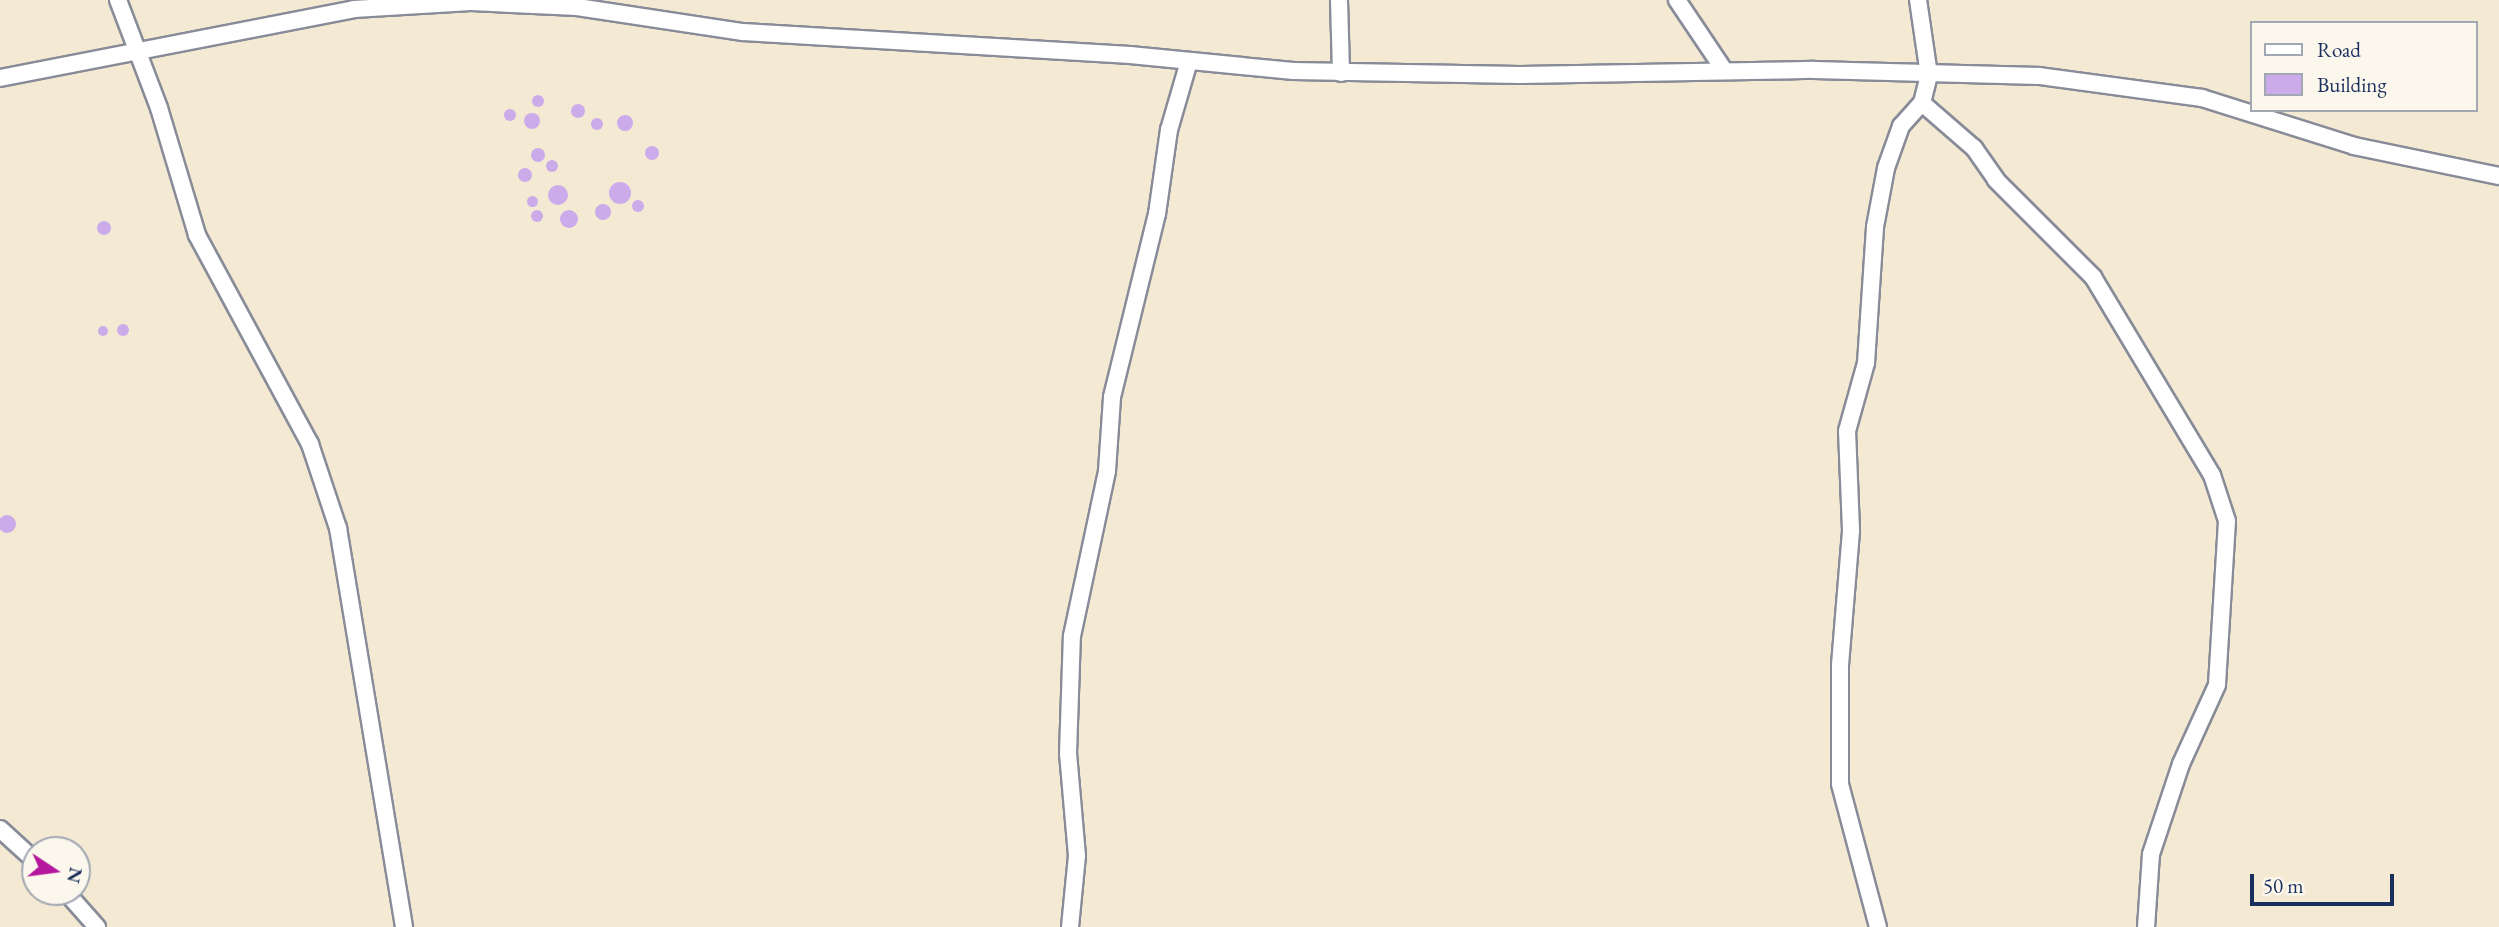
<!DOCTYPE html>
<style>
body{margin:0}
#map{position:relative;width:2499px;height:927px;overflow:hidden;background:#f4ead3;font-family:"EB Garamond",serif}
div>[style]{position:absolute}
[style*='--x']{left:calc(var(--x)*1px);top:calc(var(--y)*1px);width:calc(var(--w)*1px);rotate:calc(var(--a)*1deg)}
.building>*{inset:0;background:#cbabea}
.round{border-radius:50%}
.roads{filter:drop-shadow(2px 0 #888c98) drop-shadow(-2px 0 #888c98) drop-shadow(0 2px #888c98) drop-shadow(0 -2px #888c98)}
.minor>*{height:16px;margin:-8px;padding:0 8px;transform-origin:8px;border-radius:8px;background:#fff}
span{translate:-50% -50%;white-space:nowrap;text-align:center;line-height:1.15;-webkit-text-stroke:7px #fbf7ec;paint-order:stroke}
.legend{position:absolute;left:2250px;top:21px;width:228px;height:91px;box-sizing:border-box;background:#fbf7ec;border:2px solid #a1a7b3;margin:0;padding:9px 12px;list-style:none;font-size:21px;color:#1b2f5e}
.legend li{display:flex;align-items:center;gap:14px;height:35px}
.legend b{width:35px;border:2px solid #a1a7b3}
.north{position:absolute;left:21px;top:836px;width:70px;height:70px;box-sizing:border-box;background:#fbf7ec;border:2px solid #a1a7b3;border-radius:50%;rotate:103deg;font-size:19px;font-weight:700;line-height:28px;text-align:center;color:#1b2f5e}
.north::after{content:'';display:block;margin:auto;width:24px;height:32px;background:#b5179e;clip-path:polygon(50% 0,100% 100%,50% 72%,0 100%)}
.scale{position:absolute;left:2250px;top:874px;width:144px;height:32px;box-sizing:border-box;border:4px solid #1b2f5e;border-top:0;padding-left:9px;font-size:21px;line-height:24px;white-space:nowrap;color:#1b2f5e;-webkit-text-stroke:5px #fbf7ec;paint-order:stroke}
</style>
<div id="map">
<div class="building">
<i class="round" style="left:532px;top:95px;width:12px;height:12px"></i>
<i class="round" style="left:571px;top:104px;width:14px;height:14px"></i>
<i class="round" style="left:504px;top:109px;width:12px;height:12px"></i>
<i class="round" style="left:524px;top:113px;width:16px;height:16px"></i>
<i class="round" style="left:617px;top:115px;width:16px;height:16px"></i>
<i class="round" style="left:591px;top:118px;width:12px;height:12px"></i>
<i class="round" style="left:645px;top:146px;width:14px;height:14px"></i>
<i class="round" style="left:531px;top:148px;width:14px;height:14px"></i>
<i class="round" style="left:546px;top:160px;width:12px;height:12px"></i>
<i class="round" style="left:518px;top:168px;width:14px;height:14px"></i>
<i class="round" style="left:609px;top:182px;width:22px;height:22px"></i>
<i class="round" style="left:548px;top:185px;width:20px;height:20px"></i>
<i class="round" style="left:526.5px;top:195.5px;width:11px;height:11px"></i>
<i class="round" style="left:632px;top:200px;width:12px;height:12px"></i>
<i class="round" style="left:595px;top:204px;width:16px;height:16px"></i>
<i class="round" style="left:531px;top:210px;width:12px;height:12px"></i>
<i class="round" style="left:560px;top:210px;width:18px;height:18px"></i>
<i class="round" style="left:97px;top:221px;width:14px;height:14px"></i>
<i class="round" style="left:117px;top:324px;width:12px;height:12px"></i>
<i class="round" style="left:98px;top:326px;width:10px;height:10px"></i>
<i class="round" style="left:-2px;top:515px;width:18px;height:18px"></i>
</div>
<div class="roads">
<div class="minor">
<i style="--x:118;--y:0;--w:116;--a:69.2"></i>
<i style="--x:159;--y:108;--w:133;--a:73.3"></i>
<i style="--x:197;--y:235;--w:238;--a:61.6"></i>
<i style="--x:310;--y:444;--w:89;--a:71.6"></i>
<i style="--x:338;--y:528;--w:404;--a:80.6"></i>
<i style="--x:1339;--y:0;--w:73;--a:88.4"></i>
<i style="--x:1677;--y:0;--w:84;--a:56.1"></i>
<i style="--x:0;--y:78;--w:361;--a:-11"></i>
<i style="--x:354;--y:9;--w:117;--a:-3.4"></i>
<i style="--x:471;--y:2;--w:106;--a:2.7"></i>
<i style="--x:577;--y:7;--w:168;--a:8.6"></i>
<i style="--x:743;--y:32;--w:388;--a:3.4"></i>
<i style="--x:1130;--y:55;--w:164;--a:5.6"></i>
<i style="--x:1293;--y:71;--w:227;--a:1"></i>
<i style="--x:1520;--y:75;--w:294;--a:-1"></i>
<i style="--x:1814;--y:70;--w:225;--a:1.5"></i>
<i style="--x:2039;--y:76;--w:164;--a:7.7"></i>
<i style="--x:2202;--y:98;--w:159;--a:17.5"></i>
<i style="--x:2354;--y:146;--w:148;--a:11.7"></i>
<i style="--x:1922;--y:103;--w:69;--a:40.9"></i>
<i style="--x:1974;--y:148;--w:39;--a:55"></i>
<i style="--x:1996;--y:180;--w:137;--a:45"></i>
<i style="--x:2093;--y:277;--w:231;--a:59"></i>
<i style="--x:2212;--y:475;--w:48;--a:71.9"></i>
<i style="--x:2227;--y:521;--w:164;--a:93.5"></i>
<i style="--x:2217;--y:685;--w:87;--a:114.5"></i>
<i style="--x:2181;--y:764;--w:95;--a:108.4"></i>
<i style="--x:2151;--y:854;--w:73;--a:93.9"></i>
<i style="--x:0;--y:829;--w:47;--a:42.4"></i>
<i style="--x:66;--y:892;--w:47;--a:48.5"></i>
<i style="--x:1070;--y:927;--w:71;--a:-84.4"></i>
<i style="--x:1077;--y:856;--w:102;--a:-95"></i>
<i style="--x:1068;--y:754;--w:118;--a:-88.1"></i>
<i style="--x:1072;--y:636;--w:169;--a:-78"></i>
<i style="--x:1107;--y:471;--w:74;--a:-86.1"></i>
<i style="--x:1112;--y:397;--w:188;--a:-76.2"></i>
<i style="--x:1157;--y:214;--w:85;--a:-81.9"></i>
<i style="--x:1169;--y:130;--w:72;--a:-73.8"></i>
<i style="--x:1878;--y:927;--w:148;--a:-104.9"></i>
<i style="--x:1840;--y:784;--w:119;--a:-90"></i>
<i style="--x:1840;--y:665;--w:135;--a:-85.3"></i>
<i style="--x:1851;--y:530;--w:99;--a:-92.3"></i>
<i style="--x:1847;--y:431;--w:71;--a:-74.4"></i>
<i style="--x:1866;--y:363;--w:136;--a:-86.2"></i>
<i style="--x:1875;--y:227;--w:60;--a:-79.4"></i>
<i style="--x:1886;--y:168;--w:45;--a:-70.3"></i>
<i style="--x:1901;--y:126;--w:31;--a:-48"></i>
<i style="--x:1922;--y:103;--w:29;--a:-76"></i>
<i style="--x:1929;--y:75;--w:76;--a:-98.3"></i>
</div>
</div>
<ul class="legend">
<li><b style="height:9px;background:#fff"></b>Road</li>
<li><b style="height:19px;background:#cbabea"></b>Building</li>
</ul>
<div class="north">N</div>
<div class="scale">50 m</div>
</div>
